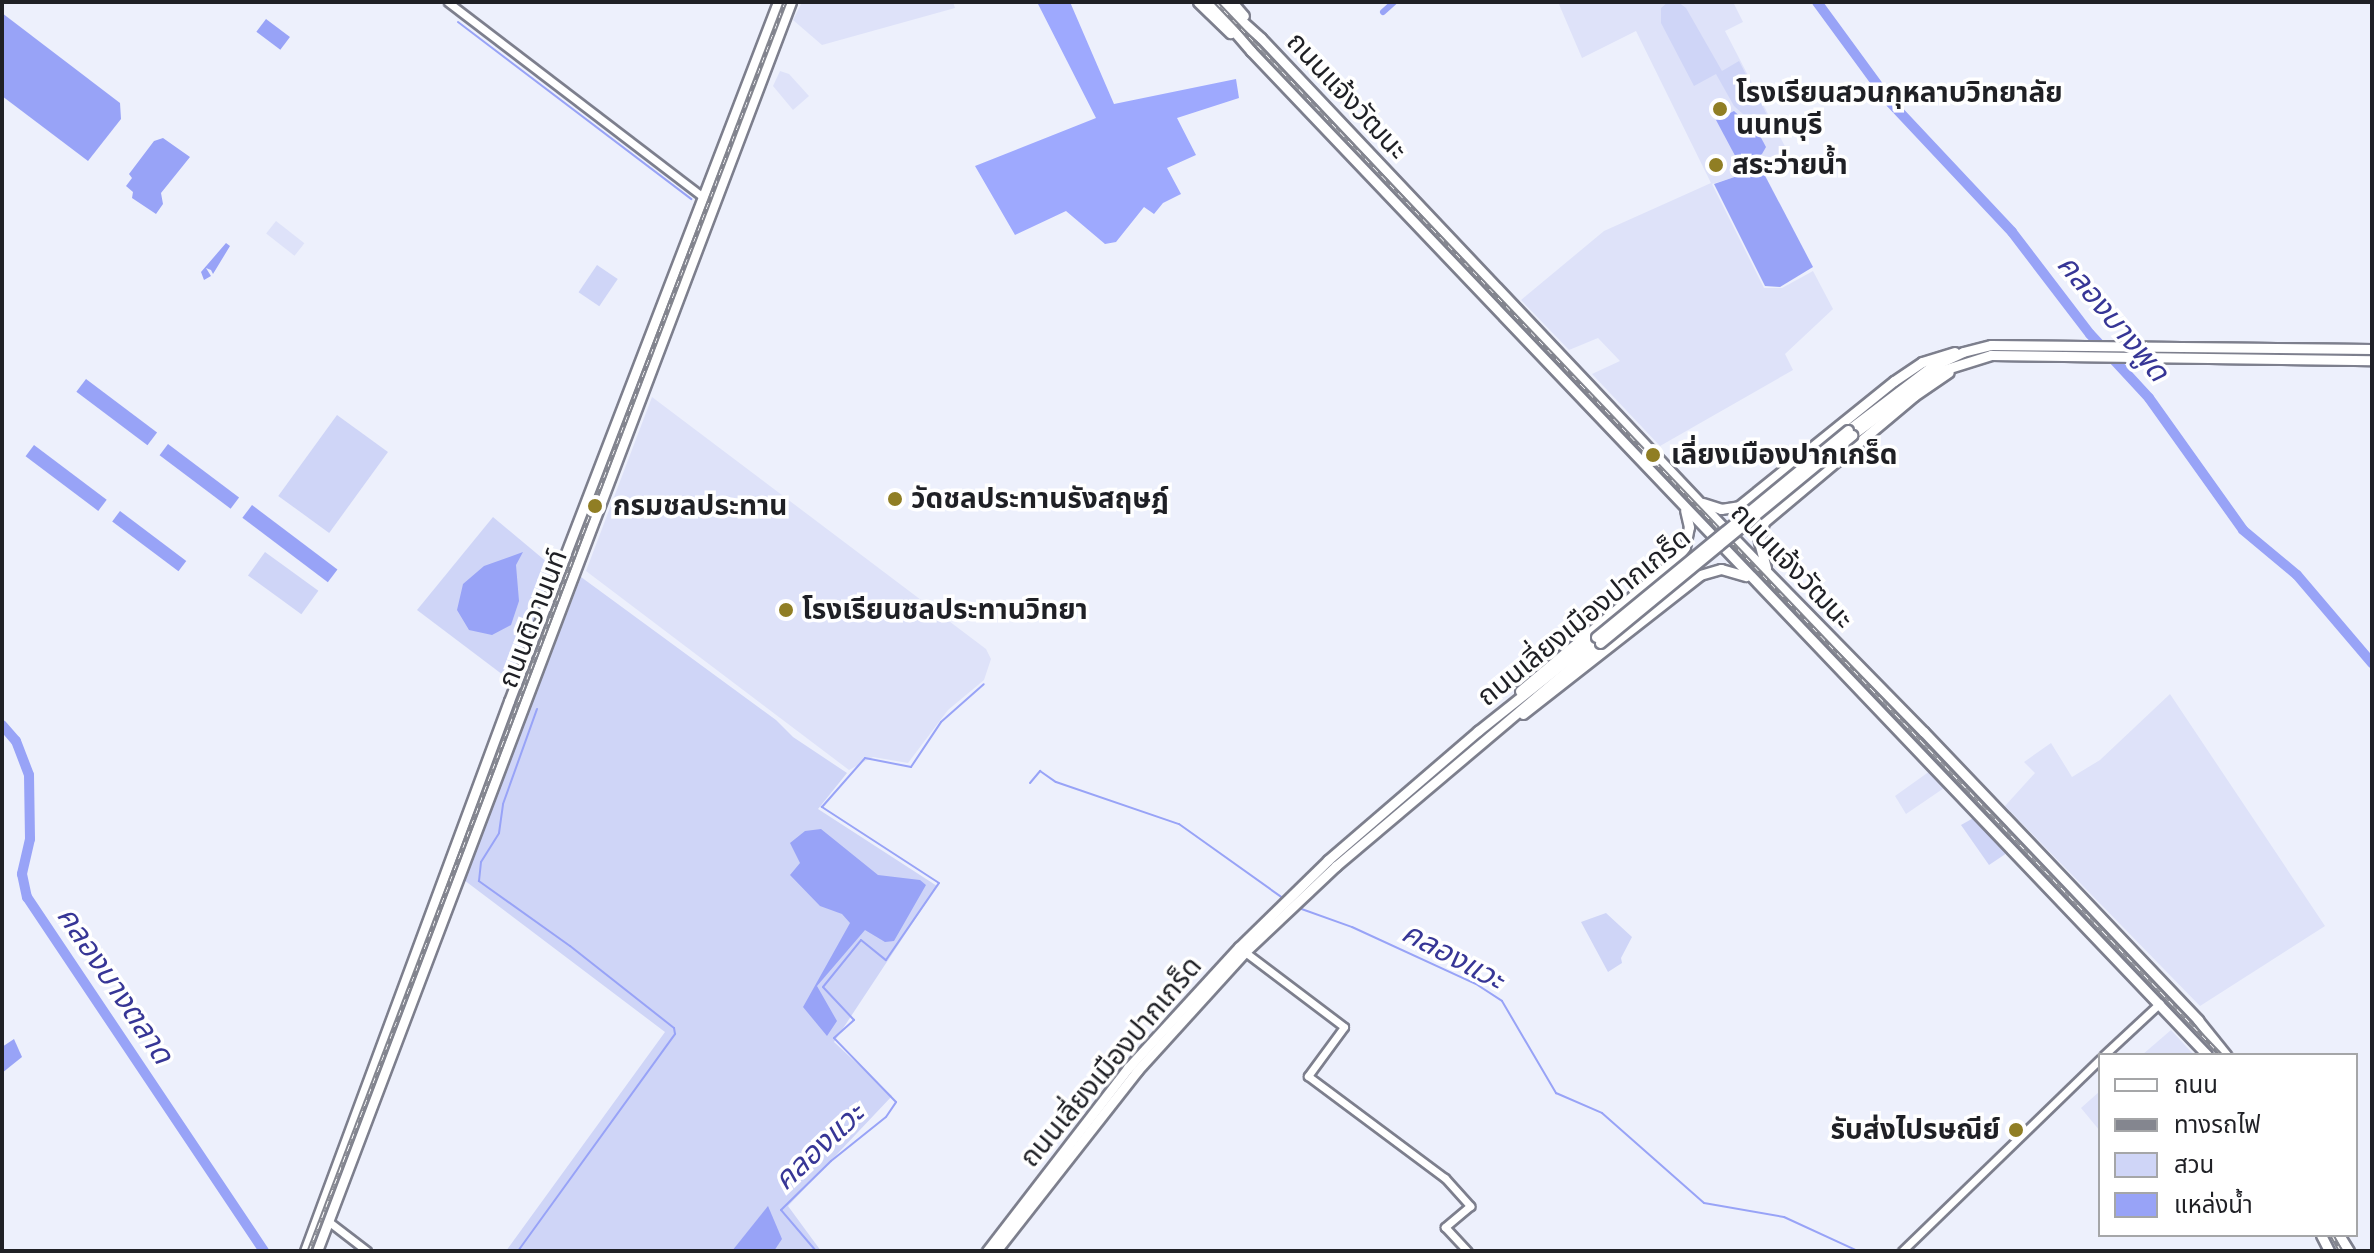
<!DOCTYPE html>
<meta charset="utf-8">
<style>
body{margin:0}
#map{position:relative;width:2374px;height:1253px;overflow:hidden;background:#edf0fc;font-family:Jost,"Noto Sans Thai",sans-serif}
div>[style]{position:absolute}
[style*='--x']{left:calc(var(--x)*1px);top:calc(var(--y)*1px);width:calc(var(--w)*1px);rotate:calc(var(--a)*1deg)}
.built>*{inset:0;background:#dee2f9;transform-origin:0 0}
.green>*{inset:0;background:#cfd5f7;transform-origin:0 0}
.forest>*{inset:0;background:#9ea9fe}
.water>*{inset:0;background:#98a3f7;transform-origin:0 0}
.stream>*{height:2px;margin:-1px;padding:0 1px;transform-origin:1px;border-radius:1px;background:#98a3f7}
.canal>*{height:6px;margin:-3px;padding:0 3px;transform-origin:3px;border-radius:3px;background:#98a3f7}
.river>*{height:10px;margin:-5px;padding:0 5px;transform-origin:5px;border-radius:5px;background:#98a3f7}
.roads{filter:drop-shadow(2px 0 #7d7f8d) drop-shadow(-2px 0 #7d7f8d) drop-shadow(0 2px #7d7f8d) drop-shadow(0 -2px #7d7f8d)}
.minor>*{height:7px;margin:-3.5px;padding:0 3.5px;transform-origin:3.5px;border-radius:3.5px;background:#fff}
.major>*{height:9px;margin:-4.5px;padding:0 4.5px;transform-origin:4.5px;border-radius:4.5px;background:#fff}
.rail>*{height:5px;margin-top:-2.5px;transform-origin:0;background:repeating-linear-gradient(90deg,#fff 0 6px,#84868f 0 12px);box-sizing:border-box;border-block:2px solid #84868f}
.bridges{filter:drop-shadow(2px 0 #7d7f8d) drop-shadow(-2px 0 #7d7f8d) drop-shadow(0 2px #7d7f8d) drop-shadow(0 -2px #7d7f8d)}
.major-bridge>*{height:9px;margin:-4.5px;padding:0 4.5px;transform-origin:4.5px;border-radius:4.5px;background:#fff}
.dots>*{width:22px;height:22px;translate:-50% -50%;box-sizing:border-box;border:4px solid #fff;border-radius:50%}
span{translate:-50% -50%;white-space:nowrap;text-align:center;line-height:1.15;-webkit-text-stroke:7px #fff;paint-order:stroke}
.poi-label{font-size:28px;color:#1f2025;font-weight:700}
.left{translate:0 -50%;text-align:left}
.right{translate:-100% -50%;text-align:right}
.street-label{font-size:28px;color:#1f2025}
.water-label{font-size:30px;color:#373696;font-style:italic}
.frame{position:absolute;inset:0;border:4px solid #1f2025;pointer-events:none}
.legend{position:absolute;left:2098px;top:1053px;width:260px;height:184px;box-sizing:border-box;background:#fff;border:2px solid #a5a6a8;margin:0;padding:10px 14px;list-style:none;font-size:24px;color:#1f2025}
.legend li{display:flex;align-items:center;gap:16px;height:40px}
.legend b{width:40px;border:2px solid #a5a6a8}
</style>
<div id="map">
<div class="built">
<i style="clip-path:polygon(802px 2px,953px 2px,955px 8px,822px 45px,793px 20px)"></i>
<i style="clip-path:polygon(1558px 2px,1733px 2px,1743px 22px,1725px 31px,1792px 160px,1712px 184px,1764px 288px,1782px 288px,1813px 271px,1833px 309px,1785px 354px,1793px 370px,1660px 446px,1592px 374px,1620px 361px,1598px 338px,1569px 350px,1521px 300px,1604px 231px,1711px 183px,1636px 31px,1582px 58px)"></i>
<i style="clip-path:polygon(780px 71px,789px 74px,809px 96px,793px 110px,773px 86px)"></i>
<i style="left:276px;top:221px;width:36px;height:16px;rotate:38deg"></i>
<i style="clip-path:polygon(652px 397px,986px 649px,991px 659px,984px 680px,948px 710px,908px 763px,873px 757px,849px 770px,586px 571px)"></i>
<i style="clip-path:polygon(2170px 694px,2325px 926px,2200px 1006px,2005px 806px,2035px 773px,2024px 762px,2051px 743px,2072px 777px,2100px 760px)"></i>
<i style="clip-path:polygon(1930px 771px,1947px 786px,1906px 814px,1895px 796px)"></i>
<i style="clip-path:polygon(2171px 1030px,2194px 1055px,2142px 1055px)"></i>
<i style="clip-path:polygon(2100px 1091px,2100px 1131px,2081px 1108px)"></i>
</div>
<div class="green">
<i style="clip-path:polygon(1668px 2px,1678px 2px,1686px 8px,1722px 71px,1739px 61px,1767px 115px,1753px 123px,1734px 106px,1716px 74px,1694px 86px,1661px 23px,1661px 8px)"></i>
<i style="left:597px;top:265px;width:25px;height:33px;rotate:34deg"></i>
<i style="left:337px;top:415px;width:63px;height:100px;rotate:36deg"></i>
<i style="clip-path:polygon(493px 517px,554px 568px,511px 681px,417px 610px)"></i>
<i style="left:265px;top:552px;width:66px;height:29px;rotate:36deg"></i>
<i style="clip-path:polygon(581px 577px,776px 720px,793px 737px,847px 773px,818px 809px,937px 886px,834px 1042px,892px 1096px,788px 1206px,821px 1251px,506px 1251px,665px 1032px,464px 880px)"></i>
<i style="clip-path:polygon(1977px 816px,2010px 851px,1989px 865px,1961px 825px)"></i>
<i style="clip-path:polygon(1606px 913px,1632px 937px,1621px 958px,1622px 963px,1608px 972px,1581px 922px)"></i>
</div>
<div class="forest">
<i style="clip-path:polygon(1037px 2px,1070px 2px,1114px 104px,1236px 79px,1239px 98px,1177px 118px,1196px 155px,1167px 168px,1181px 194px,1163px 203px,1154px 214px,1144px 207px,1116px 242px,1105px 244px,1066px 211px,1015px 235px,975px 166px,1096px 118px)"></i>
</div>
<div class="water">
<i style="clip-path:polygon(2px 13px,120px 103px,121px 119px,88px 161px,2px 96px)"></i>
<i style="left:266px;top:19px;width:30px;height:16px;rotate:37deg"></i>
<i style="clip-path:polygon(1734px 111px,1759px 134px,1766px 147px,1762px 154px,1740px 165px,1716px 120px)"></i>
<i style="clip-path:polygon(163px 138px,190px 157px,161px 193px,163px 204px,156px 214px,132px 198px,133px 192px,126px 186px,132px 178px,129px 174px,154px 141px)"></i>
<i style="clip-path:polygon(1761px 168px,1813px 267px,1780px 287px,1765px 286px,1714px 184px)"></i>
<i style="clip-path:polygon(226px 243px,230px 246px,213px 274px,211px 270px,206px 268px,211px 276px,204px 280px,201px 272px)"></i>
<i style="left:86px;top:379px;width:89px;height:16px;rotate:37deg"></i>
<i style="left:168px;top:444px;width:89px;height:14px;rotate:37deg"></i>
<i style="left:34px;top:445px;width:91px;height:14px;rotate:37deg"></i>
<i style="left:252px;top:505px;width:107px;height:16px;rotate:37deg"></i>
<i style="left:120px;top:511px;width:83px;height:13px;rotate:37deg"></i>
<i style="clip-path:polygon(523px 552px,516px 565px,519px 601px,511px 625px,492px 635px,469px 630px,457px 610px,463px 584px,484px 566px)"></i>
<i style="clip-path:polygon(821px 829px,878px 875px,920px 880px,926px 885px,894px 941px,885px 942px,865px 930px,817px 986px,837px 1021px,827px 1036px,803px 1007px,850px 923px,842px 914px,820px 906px,790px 875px,800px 863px,790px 843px,805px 831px)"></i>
<i style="clip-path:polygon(14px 1039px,22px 1057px,2px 1073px,2px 1047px)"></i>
<i style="clip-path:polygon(768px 1206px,782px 1239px,774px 1251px,732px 1251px)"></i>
</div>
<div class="stream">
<i style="--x:458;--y:22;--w:293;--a:37.2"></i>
<i style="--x:1030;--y:783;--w:16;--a:-50"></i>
<i style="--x:1040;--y:771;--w:19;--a:35"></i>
<i style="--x:1056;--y:782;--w:130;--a:18.9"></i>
<i style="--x:1179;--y:824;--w:129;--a:35.5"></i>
<i style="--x:1296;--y:907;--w:59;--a:19.7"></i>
<i style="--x:1352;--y:927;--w:136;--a:24.7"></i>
<i style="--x:1476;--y:984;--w:31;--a:33"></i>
<i style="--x:1502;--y:1001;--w:107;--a:59.6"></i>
<i style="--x:1556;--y:1093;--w:50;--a:23.5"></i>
<i style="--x:1602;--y:1113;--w:136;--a:41.4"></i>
<i style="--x:1704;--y:1203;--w:81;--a:9.9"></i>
<i style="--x:1784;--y:1217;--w:81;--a:24.7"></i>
<i style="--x:518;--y:1251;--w:268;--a:-54.1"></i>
<i style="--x:675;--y:1034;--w:6;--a:-99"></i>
<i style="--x:674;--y:1028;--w:132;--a:-141.7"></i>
<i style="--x:570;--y:946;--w:112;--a:-144.5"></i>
<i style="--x:479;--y:881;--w:19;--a:-84"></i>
<i style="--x:481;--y:862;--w:34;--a:-58"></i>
<i style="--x:499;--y:833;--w:29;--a:-82"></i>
<i style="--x:503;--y:804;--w:101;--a:-70.3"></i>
<i style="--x:816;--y:1251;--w:54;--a:-130.5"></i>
<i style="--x:781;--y:1210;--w:70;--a:-44.4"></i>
<i style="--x:831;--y:1161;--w:70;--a:-38.7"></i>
<i style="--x:886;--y:1117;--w:18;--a:-56"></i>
<i style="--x:896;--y:1102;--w:89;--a:-134.1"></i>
<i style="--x:834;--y:1038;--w:27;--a:-42"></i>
<i style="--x:854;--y:1020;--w:45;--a:-133.2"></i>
<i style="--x:823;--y:987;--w:60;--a:-51"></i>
<i style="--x:861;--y:940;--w:32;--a:39"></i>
<i style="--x:886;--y:960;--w:93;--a:-55.5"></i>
<i style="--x:939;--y:883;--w:140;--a:-147"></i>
<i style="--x:822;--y:807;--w:65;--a:-48.7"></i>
<i style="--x:865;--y:758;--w:47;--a:11.1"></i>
<i style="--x:911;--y:767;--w:54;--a:-56.3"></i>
<i style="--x:941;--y:722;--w:57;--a:-41.5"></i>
</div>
<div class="canal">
<i style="--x:1383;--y:12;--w:15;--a:-42"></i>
</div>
<div class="river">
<i style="--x:1817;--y:2;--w:125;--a:53.8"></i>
<i style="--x:1891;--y:103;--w:177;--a:46.8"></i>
<i style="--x:2012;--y:232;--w:128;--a:52.6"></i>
<i style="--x:2090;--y:334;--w:87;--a:47.3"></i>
<i style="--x:2149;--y:398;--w:162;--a:54.5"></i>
<i style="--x:2243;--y:530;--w:70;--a:39.8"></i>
<i style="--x:2297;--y:575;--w:116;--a:49.6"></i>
<i style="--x:2;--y:725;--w:21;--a:49"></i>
<i style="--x:16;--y:741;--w:36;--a:69"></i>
<i style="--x:29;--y:775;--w:64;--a:89.1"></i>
<i style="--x:30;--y:839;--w:36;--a:103"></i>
<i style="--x:22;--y:874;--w:24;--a:78"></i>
<i style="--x:27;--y:897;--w:426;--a:56.2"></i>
</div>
<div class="roads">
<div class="minor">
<i style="--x:448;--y:2;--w:322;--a:37.4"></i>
<i style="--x:1245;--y:952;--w:124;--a:37.1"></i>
<i style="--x:1344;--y:1027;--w:61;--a:126.3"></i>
<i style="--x:1308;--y:1076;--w:171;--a:36.7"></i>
<i style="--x:1445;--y:1178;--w:38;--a:48"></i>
<i style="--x:1470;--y:1206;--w:33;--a:140"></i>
<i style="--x:1445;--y:1227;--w:33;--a:47"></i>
<i style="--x:2104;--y:1055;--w:76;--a:-42.9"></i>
<i style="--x:328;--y:1221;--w:49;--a:37.6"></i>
<i style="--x:1902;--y:1251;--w:276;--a:-44.1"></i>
</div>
<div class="major">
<i style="--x:1198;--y:2;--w:45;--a:44.1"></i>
<i style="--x:1209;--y:2;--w:65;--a:49.4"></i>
<i style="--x:1251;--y:51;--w:1386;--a:46.4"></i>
<i style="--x:1221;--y:2;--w:54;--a:42"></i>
<i style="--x:1261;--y:38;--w:676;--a:46.62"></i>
<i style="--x:1725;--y:529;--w:284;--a:45.6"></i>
<i style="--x:1924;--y:732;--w:398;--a:46.4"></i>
<i style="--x:2198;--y:1020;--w:45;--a:51.3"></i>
<i style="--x:1232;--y:2;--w:18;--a:49"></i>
<i style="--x:1848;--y:430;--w:104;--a:-37.2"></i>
<i style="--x:1931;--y:367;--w:35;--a:-25"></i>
<i style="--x:1963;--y:352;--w:29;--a:-14"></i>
<i style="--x:1991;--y:345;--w:381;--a:0.6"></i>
<i style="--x:1852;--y:435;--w:106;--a:-36.5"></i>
<i style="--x:1937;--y:372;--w:57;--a:-17.5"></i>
<i style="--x:1991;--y:355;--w:381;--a:0.8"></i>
<i style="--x:1703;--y:503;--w:19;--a:18"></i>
<i style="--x:1721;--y:509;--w:18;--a:-9"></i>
<i style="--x:1739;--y:506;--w:199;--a:-38.9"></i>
<i style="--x:1894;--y:381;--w:34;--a:-34"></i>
<i style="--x:1922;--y:362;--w:34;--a:-17"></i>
<i style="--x:1766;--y:568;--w:28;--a:-105"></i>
<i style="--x:1759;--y:541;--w:20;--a:-75"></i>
<i style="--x:1764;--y:522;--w:196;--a:-40"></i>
<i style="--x:1914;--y:396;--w:42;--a:-34.4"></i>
<i style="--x:1520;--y:691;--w:203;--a:-40.2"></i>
<i style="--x:1675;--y:560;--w:16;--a:-52"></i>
<i style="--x:1685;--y:547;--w:20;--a:-79"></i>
<i style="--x:1689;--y:527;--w:17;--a:-103"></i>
<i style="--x:1523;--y:714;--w:225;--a:-38.1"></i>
<i style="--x:1700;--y:575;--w:22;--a:-16"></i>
<i style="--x:1721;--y:569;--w:26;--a:16"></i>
<i style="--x:2321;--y:1235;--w:18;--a:63"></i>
<i style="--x:2339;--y:1235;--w:19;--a:58"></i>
<i style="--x:305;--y:1251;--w:587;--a:-69.65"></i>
<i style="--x:509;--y:701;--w:749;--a:-68.95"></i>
<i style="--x:317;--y:1251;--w:1336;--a:-69.22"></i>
<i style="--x:987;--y:1251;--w:231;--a:-52.4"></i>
<i style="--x:1128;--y:1068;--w:164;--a:-47.5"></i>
<i style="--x:1239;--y:947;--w:124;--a:-44.3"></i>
<i style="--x:1328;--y:860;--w:198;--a:-40.7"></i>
<i style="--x:1478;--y:731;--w:151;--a:-38.5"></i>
<i style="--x:996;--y:1251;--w:229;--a:-51.9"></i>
<i style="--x:1137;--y:1071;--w:161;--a:-47.8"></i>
<i style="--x:1245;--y:952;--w:125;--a:-43.4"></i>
<i style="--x:1336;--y:866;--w:346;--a:-40.2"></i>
</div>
</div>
<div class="rail">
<i style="--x:1216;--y:2;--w:1456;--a:46.34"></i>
<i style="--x:2332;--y:1235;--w:18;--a:61"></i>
<i style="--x:309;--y:1251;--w:1337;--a:-69.14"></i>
</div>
<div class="bridges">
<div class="major-bridge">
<i style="--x:1596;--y:637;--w:326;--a:-39.4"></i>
<i style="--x:1600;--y:643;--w:327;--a:-39.5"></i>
</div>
</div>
<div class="dots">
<i style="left:1720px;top:109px;background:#907e24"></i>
<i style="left:1716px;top:165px;background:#907e24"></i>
<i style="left:1653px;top:455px;background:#907e24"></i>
<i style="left:895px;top:499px;background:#907e24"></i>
<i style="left:595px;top:506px;background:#907e24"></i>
<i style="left:786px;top:610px;background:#907e24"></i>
<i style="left:2016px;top:1130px;background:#907e24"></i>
</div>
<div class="poi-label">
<span class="left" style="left:1736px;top:109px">โรงเรียนสวนกุหลาบวิทยาลัย<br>นนทบุรี</span>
<span class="left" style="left:1732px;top:165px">สระว่ายน้ำ</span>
<span class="left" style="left:1671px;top:455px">เลี่ยงเมืองปากเกร็ด</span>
<span class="left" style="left:911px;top:499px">วัดชลประทานรังสฤษฎ์</span>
<span class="left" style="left:613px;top:506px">กรมชลประทาน</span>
<span class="left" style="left:802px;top:610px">โรงเรียนชลประทานวิทยา</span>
<span class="right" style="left:2000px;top:1130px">รับส่งไปรษณีย์</span>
</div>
<div class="street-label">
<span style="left:1347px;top:96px;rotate:47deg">ถนนแจ้งวัฒนะ</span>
<span style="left:1792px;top:566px;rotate:46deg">ถนนแจ้งวัฒนะ</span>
<span style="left:1584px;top:617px;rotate:-39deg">ถนนเลี่ยงเมืองปากเกร็ด</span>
<span style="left:533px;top:619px;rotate:-69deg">ถนนติวานนท์</span>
<span style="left:1111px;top:1062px;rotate:-50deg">ถนนเลี่ยงเมืองปากเกร็ด</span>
</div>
<div class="water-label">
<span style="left:2113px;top:318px;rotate:50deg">คลองบางพูด</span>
<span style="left:1453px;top:956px;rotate:28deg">คลองแวะ</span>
<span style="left:115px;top:985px;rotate:56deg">คลองบางตลาด</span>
<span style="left:819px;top:1147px;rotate:-43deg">คลองแวะ</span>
</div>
<div class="frame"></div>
<ul class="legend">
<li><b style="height:10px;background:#fff"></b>ถนน</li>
<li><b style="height:10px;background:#84868f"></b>ทางรถไฟ</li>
<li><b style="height:22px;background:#cfd5f7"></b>สวน</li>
<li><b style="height:22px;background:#98a3f7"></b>แหล่งน้ำ</li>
</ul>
</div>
